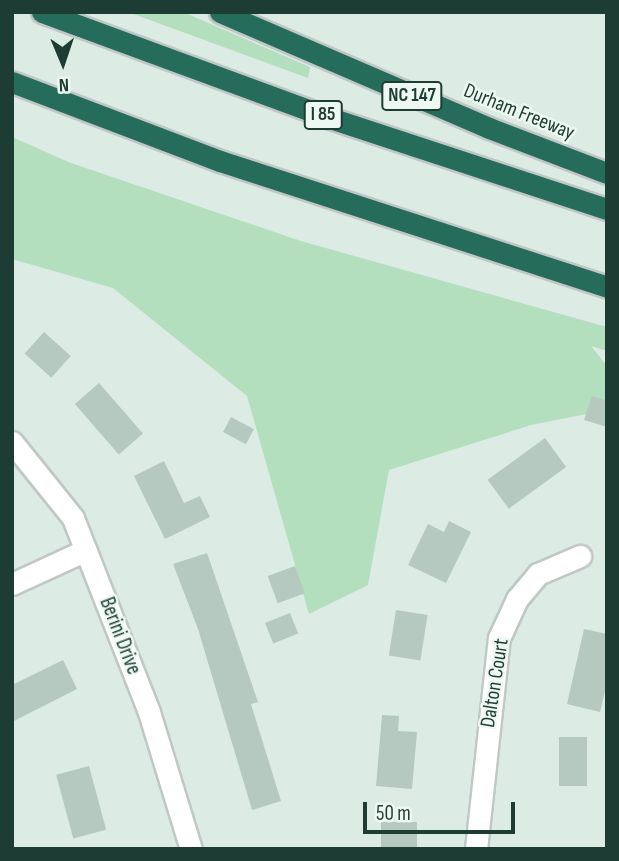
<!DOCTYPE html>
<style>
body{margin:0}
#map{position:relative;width:619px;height:861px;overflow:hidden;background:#ddebe5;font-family:"Sofia Sans Condensed",sans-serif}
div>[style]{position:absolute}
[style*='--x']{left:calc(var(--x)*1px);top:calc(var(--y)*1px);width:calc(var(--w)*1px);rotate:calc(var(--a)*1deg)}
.green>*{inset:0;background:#b3dfbe}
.building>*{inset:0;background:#b5c9c0;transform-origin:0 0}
.roads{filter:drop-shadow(2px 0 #c0c8c6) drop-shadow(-2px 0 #c0c8c6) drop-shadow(0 2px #c0c8c6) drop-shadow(0 -2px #c0c8c6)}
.minor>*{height:21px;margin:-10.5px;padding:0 10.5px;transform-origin:10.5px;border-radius:10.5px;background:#fff}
.highway>*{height:21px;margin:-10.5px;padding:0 10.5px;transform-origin:10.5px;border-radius:10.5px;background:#266c5b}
span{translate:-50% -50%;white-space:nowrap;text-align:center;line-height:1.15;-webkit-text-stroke:5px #eef8f2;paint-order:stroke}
.shield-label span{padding:2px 5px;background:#eef8f2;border:2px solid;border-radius:5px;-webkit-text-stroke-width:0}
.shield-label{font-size:19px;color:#1d3c33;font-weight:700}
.street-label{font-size:21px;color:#1d3c33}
.frame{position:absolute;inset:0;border:14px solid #1d3c33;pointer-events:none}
.north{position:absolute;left:28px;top:28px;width:70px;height:70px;-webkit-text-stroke:5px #eef8f2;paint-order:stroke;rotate:178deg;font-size:19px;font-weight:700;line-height:28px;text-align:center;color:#1d3c33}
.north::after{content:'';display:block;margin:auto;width:24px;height:32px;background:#1d3c33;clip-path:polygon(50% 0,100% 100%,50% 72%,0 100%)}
.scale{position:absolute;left:363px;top:802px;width:152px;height:32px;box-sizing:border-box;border:4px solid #1d3c33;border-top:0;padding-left:9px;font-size:21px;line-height:24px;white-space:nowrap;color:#1d3c33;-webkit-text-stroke:5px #eef8f2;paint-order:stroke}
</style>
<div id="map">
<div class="green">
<i style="clip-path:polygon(128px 12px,183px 12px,310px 67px,308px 78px)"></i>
<i style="clip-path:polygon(12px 137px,71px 163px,301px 241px,607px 327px,607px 351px,591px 346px,607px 366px,607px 410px,531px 425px,389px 470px,368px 585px,309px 614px,247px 396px,113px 288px,12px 259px)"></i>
</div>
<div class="building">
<i style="left:44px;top:332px;width:36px;height:29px;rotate:42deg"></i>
<i style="left:99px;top:383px;width:67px;height:32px;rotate:49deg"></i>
<i style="clip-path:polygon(592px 396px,607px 401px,607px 427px,584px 420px)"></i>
<i style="left:231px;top:417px;width:26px;height:17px;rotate:28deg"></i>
<i style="left:545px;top:438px;width:36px;height:71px;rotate:54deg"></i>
<i style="clip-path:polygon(164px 461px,184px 503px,200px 496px,210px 517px,165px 539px,134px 476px)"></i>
<i style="clip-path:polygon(449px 521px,471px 532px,446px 583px,408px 565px,428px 524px,444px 532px)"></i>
<i style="clip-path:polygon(207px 553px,258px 702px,251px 704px,281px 801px,252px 810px,198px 629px,173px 564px)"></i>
<i style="left:295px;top:566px;width:29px;height:29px;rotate:70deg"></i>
<i style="left:396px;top:610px;width:32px;height:46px;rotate:9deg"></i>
<i style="left:290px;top:613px;width:22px;height:27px;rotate:68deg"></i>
<i style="clip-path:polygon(584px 629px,607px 634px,607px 683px,600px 712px,567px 704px)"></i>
<i style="clip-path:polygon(63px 660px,77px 689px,12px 722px,12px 685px)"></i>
<i style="clip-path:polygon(382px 715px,399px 716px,398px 731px,417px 732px,412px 789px,376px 786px)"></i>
<i style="left:559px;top:737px;width:28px;height:49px"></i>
<i style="left:89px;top:766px;width:66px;height:34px;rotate:75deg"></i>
<i style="left:381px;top:822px;width:36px;height:27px"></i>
</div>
<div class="roads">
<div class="minor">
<i style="--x:12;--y:442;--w:97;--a:51.2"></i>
<i style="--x:73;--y:518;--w:208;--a:68.6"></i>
<i style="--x:149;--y:712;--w:143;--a:73"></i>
<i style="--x:12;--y:584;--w:81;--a:-24.7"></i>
<i style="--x:476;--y:849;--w:212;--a:-83.8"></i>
<i style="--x:499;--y:638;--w:43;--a:-65.2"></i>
<i style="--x:517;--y:599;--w:33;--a:-50"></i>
<i style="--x:538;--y:574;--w:46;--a:-23.2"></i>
</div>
<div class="highway">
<i style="--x:42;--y:12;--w:307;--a:20.2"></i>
<i style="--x:330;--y:118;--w:292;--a:18.2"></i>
<i style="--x:220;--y:12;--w:293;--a:23.3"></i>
<i style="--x:489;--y:128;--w:126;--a:20.9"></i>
<i style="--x:12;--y:82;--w:222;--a:20.8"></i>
<i style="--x:220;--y:161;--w:407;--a:18"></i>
</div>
</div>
<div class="shield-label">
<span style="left:412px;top:96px">NC 147</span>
<span style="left:323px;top:115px">I 85</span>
</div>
<div class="street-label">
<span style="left:519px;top:112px;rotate:22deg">Durham Freeway</span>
<span style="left:120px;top:636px;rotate:69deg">Berini Drive</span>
<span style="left:495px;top:683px;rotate:-81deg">Dalton Court</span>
</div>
<div class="frame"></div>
<div class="north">N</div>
<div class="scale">50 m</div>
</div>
